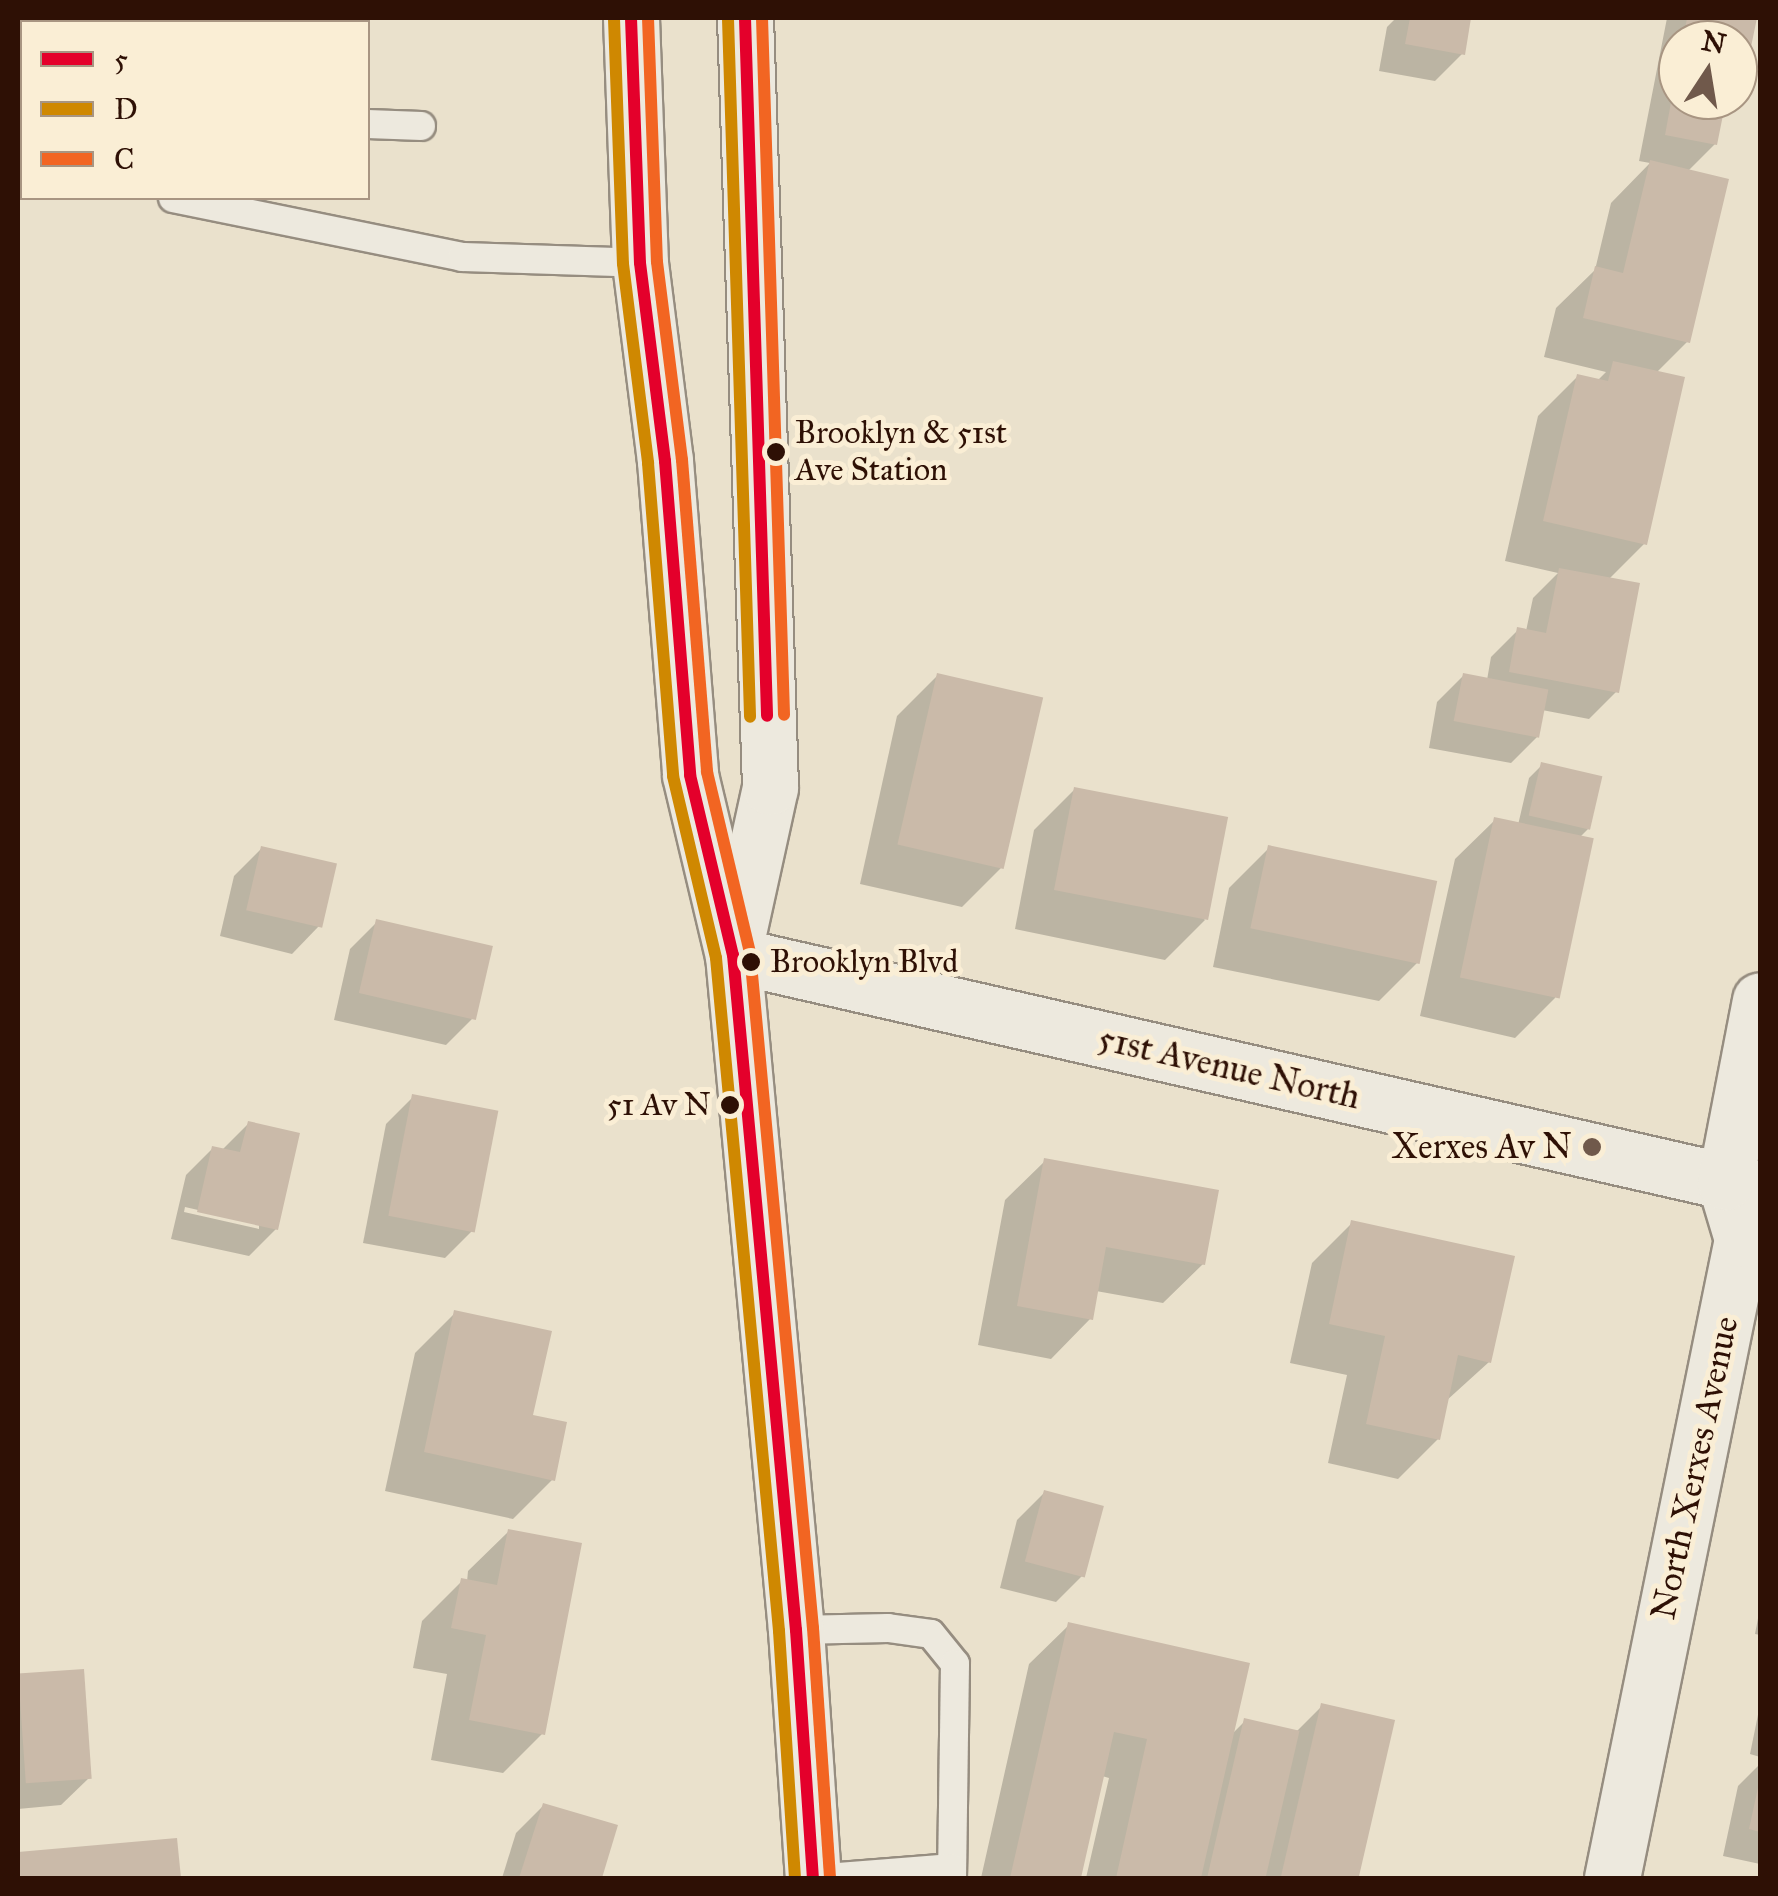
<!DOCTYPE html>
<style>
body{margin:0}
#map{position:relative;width:1778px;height:1896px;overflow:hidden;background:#eae1cc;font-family:"IM FELL Great Primer",serif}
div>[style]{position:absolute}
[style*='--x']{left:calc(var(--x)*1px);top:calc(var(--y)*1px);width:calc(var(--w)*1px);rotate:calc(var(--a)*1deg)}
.shadow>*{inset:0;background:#0003}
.building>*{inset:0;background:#cabaa9;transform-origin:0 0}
.roads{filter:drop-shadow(2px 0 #968d80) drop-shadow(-2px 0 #968d80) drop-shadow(0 2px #968d80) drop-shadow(0 -2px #968d80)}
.service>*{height:28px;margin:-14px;padding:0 14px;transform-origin:14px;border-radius:14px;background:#ede9de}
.minor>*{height:55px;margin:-27.5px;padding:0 27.5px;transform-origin:27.5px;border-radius:27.5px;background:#ede9de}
.secondary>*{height:55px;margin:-27.5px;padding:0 27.5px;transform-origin:27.5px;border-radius:27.5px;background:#ede9de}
.bus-1>*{height:12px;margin:-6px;padding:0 6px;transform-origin:6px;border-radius:6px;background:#e4002b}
.bus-2>*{height:12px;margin:-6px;padding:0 6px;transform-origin:6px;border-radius:6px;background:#cf8801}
.bus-3>*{height:12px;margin:-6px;padding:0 6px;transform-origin:6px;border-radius:6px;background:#f26522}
.dots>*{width:28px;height:28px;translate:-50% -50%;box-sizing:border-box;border:5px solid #faeed5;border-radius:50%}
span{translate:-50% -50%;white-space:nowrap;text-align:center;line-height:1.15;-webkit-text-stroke:10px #faeed5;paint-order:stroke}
.bus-label{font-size:32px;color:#2e1005}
.left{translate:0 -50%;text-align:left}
.right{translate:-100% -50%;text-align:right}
.street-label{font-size:35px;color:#2e1005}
.poi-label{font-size:35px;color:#2e1005}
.frame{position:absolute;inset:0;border:20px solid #2e1005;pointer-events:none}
.legend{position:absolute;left:20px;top:20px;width:350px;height:180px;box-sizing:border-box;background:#faeed5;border:2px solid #a89582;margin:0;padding:12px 18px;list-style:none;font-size:30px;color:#2e1005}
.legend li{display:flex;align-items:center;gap:20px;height:50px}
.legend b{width:50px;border:2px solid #a89582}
.north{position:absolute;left:1658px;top:20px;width:100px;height:100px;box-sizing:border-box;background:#faeed5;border:2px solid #a89582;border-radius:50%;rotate:12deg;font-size:28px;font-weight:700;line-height:40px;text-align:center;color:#2e1005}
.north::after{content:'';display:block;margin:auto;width:35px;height:45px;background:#70594b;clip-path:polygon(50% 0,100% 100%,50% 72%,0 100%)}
</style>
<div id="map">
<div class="shadow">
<i style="clip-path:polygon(1396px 18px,1469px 18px,1462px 54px,1435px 81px,1379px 71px,1387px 27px)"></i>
<i style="clip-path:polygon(1667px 18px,1754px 18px,1745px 65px,1738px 72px,1738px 40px,1678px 40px,1678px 100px,1724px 100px,1715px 144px,1687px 172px,1687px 342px,1656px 373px,1644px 544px,1608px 580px,1616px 692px,1589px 719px,1542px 710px,1538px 736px,1511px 763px,1429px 748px,1437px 702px,1464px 675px,1487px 680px,1491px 657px,1518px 630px,1526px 631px,1533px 598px,1558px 573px,1505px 561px,1538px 416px,1578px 376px,1597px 381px,1606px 372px,1544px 357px,1556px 308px,1595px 270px,1611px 203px,1650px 163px,1639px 161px)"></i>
<i style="clip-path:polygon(937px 676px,1002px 867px,962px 907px,860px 884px,897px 716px)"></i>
<i style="clip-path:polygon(1542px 765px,1588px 829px,1579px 838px,1555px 998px,1515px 1038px,1420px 1016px,1455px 859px,1495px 820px,1518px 825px,1529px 778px)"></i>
<i style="clip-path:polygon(1074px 790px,1205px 920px,1165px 960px,1015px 929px,1034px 830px)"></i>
<i style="clip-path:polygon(1269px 848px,1418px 962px,1379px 1001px,1213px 967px,1229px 888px)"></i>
<i style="clip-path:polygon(261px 849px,319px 926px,292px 954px,220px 936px,234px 876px)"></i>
<i style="clip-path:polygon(377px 922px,473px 1018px,446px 1045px,334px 1020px,350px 949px)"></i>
<i style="clip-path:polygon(413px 1097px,472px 1231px,445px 1258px,363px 1243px,386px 1124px)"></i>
<i style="clip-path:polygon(evenodd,248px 1124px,276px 1229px,249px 1256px,171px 1239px,186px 1175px,213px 1148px,222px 1150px,248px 1124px,185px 1207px,259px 1224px,259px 1229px,184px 1212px,185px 1207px)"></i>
<i style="clip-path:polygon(1045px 1161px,1203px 1264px,1163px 1303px,1096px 1291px,1090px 1319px,1051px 1359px,978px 1345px,1005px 1200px)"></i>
<i style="clip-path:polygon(1352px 1223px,1489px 1362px,1446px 1401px,1438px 1439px,1398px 1479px,1328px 1463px,1347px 1375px,1290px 1363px,1312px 1263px)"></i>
<i style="clip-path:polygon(455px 1313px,530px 1417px,552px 1480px,513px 1519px,385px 1491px,415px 1353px)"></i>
<i style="clip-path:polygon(1044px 1493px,1083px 1575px,1056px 1602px,1000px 1588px,1017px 1520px)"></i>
<i style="clip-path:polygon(508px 1532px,543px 1733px,503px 1773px,431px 1760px,447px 1674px,413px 1668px,422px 1621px,462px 1581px,467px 1582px,468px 1571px)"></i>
<i style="clip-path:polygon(1760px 1608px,1760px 1635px,1755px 1634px)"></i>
<i style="clip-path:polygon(1069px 1625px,1231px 1735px,1245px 1721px,1295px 1733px,1322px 1706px,1392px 1721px,1356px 1878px,1086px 1878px,1109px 1778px,1102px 1776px,1078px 1878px,981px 1878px,1029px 1664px)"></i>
<i style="clip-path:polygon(81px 1672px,89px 1778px,61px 1805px,18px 1809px,18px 1676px)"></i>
<i style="clip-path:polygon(1760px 1705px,1760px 1757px,1750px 1754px)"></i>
<i style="clip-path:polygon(1760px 1764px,1760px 1864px,1723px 1856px,1738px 1786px)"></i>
<i style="clip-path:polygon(543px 1806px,615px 1827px,599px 1878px,502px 1878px,516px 1833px)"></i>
<i style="clip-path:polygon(175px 1841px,178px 1878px,18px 1878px,18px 1855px)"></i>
</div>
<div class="building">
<i style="clip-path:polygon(1410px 18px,1471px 18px,1465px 55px,1405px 44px)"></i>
<i style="clip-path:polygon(1687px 18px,1757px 18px,1747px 66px,1738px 65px,1738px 40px,1683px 40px)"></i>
<i style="clip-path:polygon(1676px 75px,1678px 100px,1726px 100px,1717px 145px,1665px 135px)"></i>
<i style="clip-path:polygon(1650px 160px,1729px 179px,1690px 343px,1583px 318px,1595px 266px,1623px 273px)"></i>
<i style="clip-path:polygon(1613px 361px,1685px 377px,1647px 545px,1543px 521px,1577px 374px,1608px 381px)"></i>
<i style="clip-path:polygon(1559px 568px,1640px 583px,1619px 693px,1509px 672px,1517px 627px,1546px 633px)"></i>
<i style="left:937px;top:673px;width:109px;height:176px;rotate:13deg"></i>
<i style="left:1463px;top:673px;width:87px;height:49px;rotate:11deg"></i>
<i style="left:1541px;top:762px;width:63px;height:55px;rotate:13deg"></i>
<i style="left:1074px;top:787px;width:157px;height:105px;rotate:11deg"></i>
<i style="left:1494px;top:817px;width:102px;height:164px;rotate:12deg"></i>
<i style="left:1268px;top:845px;width:173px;height:85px;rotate:12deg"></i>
<i style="left:261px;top:846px;width:78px;height:66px;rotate:13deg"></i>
<i style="left:376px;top:919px;width:120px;height:76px;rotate:13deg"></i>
<i style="left:412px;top:1094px;width:88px;height:124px;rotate:11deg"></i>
<i style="clip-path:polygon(248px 1121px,300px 1133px,278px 1230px,197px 1212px,212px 1146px,240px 1152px)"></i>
<i style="clip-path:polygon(1044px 1158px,1219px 1190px,1205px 1265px,1106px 1247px,1093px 1320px,1017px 1306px)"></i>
<i style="clip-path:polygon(1351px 1220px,1515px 1256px,1491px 1363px,1458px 1355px,1440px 1440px,1366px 1424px,1385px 1336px,1329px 1324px)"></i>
<i style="clip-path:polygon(454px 1310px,552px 1331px,533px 1415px,567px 1422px,555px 1481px,424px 1452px)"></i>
<i style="left:1044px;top:1490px;width:62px;height:74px;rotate:15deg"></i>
<i style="clip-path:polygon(508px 1529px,582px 1543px,545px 1735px,469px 1720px,486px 1635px,451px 1628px,461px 1578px,497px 1585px)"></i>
<i style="clip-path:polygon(1068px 1622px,1250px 1663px,1201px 1878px,1116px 1878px,1147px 1739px,1114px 1732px,1081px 1878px,1010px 1878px)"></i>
<i style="left:84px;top:1669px;width:110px;height:66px;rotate:86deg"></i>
<i style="left:1321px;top:1703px;width:76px;height:180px;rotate:13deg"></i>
<i style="left:1244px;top:1718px;width:57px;height:164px;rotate:13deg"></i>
<i style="clip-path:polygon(1759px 1783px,1760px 1783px,1760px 1832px,1749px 1829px)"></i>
<i style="clip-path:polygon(543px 1803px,618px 1825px,602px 1878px,519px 1878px)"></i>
<i style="clip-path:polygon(177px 1838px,181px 1878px,18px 1878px,18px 1852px)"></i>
</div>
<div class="roads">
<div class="service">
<i style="--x:368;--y:124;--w:53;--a:2.2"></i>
<i style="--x:18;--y:166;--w:4;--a:14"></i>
<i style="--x:173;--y:198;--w:295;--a:11.5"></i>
<i style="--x:462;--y:257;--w:178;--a:1.9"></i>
<i style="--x:796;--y:1630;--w:92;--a:-1.2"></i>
<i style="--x:888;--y:1628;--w:43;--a:7.9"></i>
<i style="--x:931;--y:1634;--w:38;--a:51"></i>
<i style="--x:955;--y:1664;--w:214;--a:90.8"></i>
<i style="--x:824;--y:1878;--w:128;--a:-4.5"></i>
</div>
<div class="minor">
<i style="--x:733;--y:955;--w:1053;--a:12.84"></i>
<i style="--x:1612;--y:1878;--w:652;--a:-78.5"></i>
<i style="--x:1742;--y:1239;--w:59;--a:-106.6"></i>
<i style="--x:1725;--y:1182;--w:185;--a:-79.1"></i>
</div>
<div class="secondary">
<i style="--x:631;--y:18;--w:245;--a:87.9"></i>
<i style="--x:640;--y:263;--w:200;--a:82.8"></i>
<i style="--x:665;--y:461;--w:315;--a:85.4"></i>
<i style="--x:690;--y:775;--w:185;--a:76.6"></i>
<i style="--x:733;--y:955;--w:678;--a:84.67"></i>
<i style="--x:796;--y:1630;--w:249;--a:86.1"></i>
<i style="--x:736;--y:942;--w:159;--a:-77.6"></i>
<i style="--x:770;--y:787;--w:769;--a:-91.86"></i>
</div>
</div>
<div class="bus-1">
<i style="--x:631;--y:18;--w:245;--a:87.9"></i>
<i style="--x:640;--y:263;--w:200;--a:82.8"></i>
<i style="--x:665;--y:461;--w:315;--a:85.4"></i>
<i style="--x:690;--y:775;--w:185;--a:76.6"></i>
<i style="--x:733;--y:955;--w:678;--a:84.67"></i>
<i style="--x:796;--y:1630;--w:249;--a:86.1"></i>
<i style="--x:745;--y:18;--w:698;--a:88.19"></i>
</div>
<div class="bus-2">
<i style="--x:614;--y:19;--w:245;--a:87.9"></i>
<i style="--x:623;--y:264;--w:201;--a:82.8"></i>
<i style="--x:648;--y:463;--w:314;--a:85.4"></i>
<i style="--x:673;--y:776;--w:187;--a:76.7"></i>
<i style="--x:716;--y:958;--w:676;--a:84.65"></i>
<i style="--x:779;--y:1631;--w:248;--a:86.3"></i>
<i style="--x:728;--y:19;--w:698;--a:88.19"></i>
</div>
<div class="bus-3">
<i style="--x:648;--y:18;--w:244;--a:87.9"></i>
<i style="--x:657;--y:262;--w:200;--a:82.8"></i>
<i style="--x:682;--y:460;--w:313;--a:85.4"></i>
<i style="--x:707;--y:772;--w:186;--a:76.6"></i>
<i style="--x:750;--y:953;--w:678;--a:84.67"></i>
<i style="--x:813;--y:1628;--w:250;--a:86.1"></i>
<i style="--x:762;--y:18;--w:697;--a:88.19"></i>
</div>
<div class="dots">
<i style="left:776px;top:452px;background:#2e1005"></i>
<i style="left:751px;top:962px;background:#2e1005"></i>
<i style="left:730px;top:1105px;background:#2e1005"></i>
<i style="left:1592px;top:1147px;background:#70594b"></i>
</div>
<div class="bus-label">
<span class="left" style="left:795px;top:452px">Brooklyn &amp; 51st<br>Ave Station</span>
<span class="left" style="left:770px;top:962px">Brooklyn Blvd</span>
<span class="right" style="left:711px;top:1105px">51 Av N</span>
</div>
<div class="street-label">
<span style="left:1229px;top:1068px;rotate:13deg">51st Avenue North</span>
<span style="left:1695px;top:1468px;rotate:-78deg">North Xerxes Avenue</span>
</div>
<div class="poi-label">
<span class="right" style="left:1572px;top:1147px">Xerxes Av N</span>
</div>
<div class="frame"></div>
<ul class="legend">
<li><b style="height:12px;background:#e4002b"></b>5</li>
<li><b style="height:12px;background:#cf8801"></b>D</li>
<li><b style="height:12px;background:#f26522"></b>C</li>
</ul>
<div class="north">N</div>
</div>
